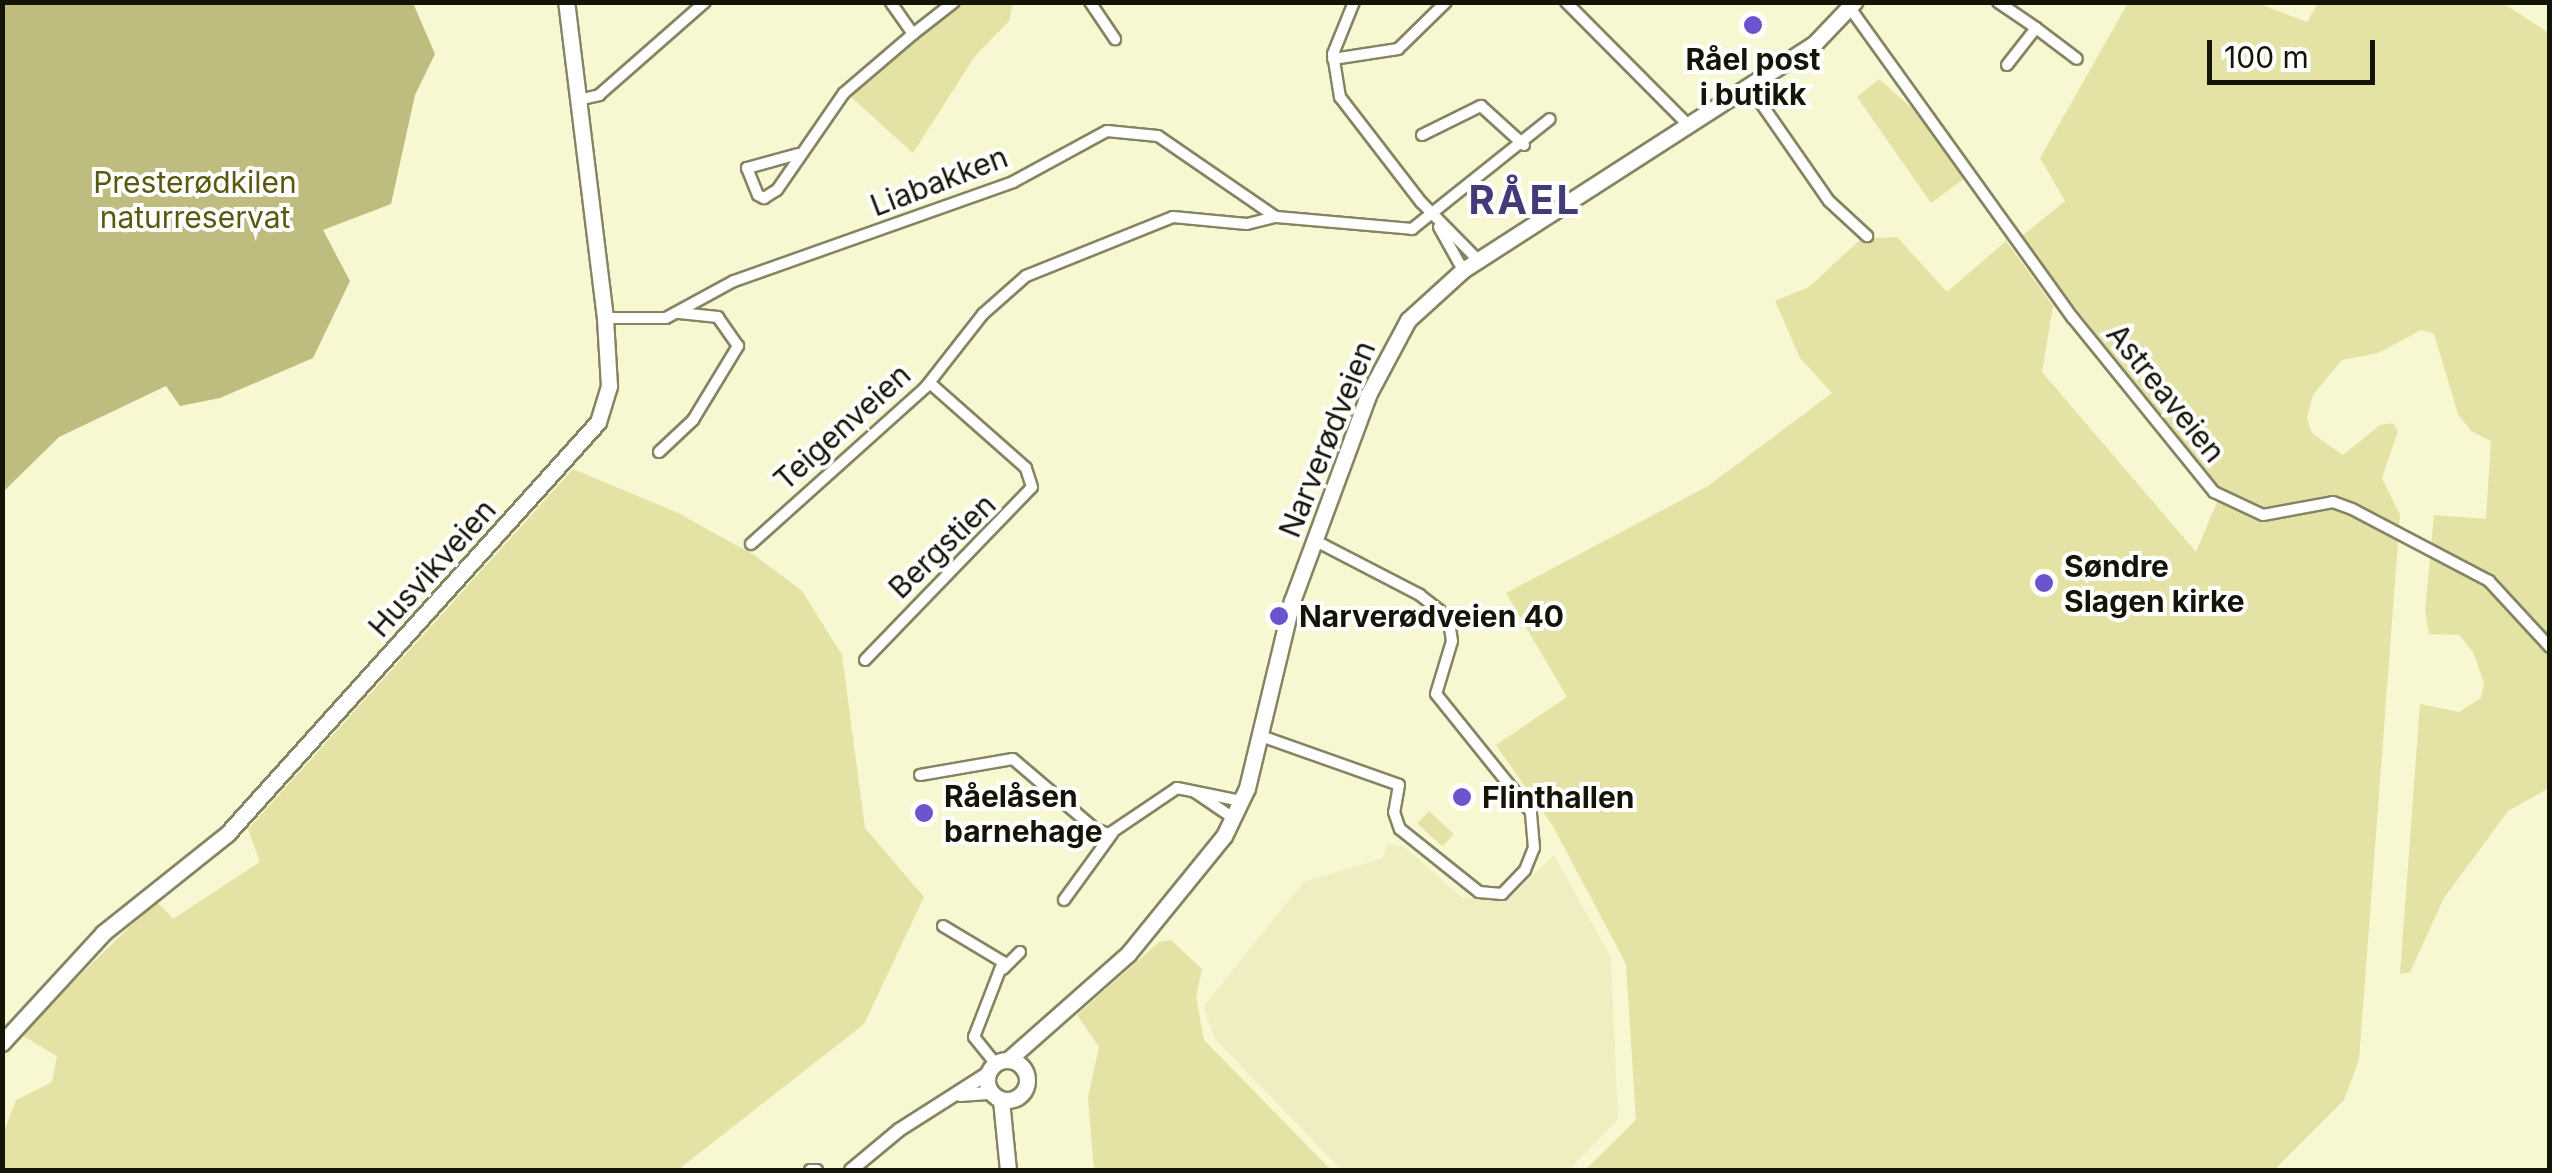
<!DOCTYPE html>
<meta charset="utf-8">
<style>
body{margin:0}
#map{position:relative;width:2552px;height:1173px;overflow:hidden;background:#f7f7d2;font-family:Inter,sans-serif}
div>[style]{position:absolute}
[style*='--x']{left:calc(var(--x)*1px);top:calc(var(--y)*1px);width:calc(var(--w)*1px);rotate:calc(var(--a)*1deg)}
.built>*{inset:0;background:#eeeec1}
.green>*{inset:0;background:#e4e3a5;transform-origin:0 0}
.water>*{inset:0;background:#bebd7f}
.roads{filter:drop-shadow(2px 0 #858463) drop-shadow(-2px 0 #858463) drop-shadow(0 2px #858463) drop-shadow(0 -2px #858463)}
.minor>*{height:10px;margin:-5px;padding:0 5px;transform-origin:5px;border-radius:5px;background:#fff}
.tertiary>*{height:12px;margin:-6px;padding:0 6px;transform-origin:6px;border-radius:6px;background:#fff}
.secondary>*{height:15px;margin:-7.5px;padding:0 7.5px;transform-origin:7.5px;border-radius:7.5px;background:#fff}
.secondary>.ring{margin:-7.5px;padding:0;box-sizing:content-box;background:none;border:15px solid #fff;border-radius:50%}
.dots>*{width:28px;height:28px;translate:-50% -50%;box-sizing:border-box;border:5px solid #fff;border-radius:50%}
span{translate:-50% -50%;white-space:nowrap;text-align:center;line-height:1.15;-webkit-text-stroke:8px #fff;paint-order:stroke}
.poi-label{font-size:30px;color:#141407;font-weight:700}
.left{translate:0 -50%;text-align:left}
.street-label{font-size:30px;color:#141407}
.park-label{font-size:30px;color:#5b5910}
.district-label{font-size:40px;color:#433b77;font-weight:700;letter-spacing:2.5px}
.frame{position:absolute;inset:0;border:5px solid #141407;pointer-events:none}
.scale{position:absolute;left:2207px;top:40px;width:168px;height:45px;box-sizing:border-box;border:5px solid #141407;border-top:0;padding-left:12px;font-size:30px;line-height:35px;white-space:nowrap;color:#141407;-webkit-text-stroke:8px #fff;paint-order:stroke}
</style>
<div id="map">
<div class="built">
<i style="clip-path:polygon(1387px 843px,1406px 848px,1462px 898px,1511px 897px,1554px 855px,1611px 958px,1618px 1119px,1569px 1170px,1342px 1170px,1216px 1040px,1203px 1007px,1304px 882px,1383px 858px)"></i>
</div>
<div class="green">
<i style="clip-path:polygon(958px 3px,1013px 3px,1009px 21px,975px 56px,913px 153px,850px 96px)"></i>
<i style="clip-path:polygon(2128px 3px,2257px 3px,2307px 22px,2318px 3px,2503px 3px,2549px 33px,2549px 788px,2508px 811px,2444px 898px,2410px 972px,2400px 974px,2420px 704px,2459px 712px,2481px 698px,2484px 683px,2473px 652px,2459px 635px,2429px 634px,2425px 611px,2434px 515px,2486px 519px,2491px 441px,2471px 431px,2458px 414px,2434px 334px,2421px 330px,2378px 353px,2342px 360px,2313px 395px,2307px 418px,2312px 433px,2343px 455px,2380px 425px,2393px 423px,2398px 431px,2382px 478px,2400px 515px,2359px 1060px,2344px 1100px,2274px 1170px,1585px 1170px,1636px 1120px,1626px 964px,1554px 828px,1496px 745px,1567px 697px,1506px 593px,1708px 486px,1832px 393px,1800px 358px,1775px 301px,1809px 287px,1861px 239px,1897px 237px,1947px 292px,2006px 241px,2053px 306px,2042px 372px,2196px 552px,2220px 495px,2021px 237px,2065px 201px,2040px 158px)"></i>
<i style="clip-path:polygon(1879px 79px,1931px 125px,1968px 176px,1931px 203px,1857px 97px)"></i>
<i style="clip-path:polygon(573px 469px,676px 512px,754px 555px,802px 591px,842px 655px,865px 828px,924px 897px,864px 1024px,679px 1169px,3px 1170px,3px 1134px,16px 1100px,52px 1082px,57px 1056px,20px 1034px,156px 901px,173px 919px,260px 862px,248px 829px)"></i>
<i style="left:1429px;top:811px;width:34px;height:17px;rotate:43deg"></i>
<i style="clip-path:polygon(1171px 940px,1202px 969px,1196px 997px,1204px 1040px,1331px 1170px,1094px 1170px,1088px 1097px,1099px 1047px,1077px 1015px,1159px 942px)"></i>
</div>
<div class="water">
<i style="clip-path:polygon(3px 2px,413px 3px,435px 54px,415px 95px,391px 204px,323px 230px,350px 281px,313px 358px,220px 398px,180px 406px,166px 386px,59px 437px,3px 492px)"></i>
</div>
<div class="roads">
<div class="minor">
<i style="--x:1090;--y:2;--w:45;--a:56"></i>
<i style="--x:1354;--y:2;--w:56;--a:112"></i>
<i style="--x:1333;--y:54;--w:44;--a:80.8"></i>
<i style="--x:1340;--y:97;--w:133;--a:52.4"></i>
<i style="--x:1421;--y:202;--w:81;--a:45.5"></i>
<i style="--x:1566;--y:2;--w:173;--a:45.2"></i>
<i style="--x:1998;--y:2;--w:46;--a:34.4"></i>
<i style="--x:2036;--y:28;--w:47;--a:128.1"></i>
<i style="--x:1850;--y:8;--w:382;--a:54.3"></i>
<i style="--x:2073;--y:318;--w:224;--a:51"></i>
<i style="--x:2214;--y:492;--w:54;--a:25.1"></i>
<i style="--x:2263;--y:515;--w:71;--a:-10.5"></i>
<i style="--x:2333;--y:502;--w:20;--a:20"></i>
<i style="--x:2352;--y:509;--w:155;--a:27.7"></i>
<i style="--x:2489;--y:581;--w:90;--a:47.3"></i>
<i style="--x:2036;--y:28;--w:51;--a:37.1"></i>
<i style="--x:913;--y:34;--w:52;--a:-38"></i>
<i style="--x:1333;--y:59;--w:66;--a:-8.7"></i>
<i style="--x:1398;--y:49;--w:67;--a:-44.4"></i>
<i style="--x:1749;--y:86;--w:140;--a:55.2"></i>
<i style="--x:1829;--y:201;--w:52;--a:42.6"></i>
<i style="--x:578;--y:100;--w:22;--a:-13"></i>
<i style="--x:599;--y:95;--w:141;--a:-41.3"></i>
<i style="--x:1422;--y:135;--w:66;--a:-26.2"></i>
<i style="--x:1481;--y:106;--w:58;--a:42.2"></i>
<i style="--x:798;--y:154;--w:53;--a:164.6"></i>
<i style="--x:747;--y:168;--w:29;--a:68"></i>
<i style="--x:758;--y:195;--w:7;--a:27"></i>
<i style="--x:764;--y:198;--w:15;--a:-32"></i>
<i style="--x:777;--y:190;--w:118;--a:-55.4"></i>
<i style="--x:844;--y:93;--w:91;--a:-40.5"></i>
<i style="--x:913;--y:34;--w:39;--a:-125"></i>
<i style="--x:1439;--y:227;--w:49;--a:60.8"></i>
<i style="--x:605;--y:318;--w:61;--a:0"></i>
<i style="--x:666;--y:318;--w:77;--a:-28.6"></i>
<i style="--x:734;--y:281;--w:296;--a:-19.5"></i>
<i style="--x:1013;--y:182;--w:107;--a:-28.5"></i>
<i style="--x:1107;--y:131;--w:51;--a:5.6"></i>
<i style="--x:1158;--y:136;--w:143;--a:34.5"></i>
<i style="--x:1276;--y:217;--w:137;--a:5"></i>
<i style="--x:1412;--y:229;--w:176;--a:-38.6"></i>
<i style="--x:659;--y:452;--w:47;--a:-43.3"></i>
<i style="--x:693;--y:420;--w:87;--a:-58.7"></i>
<i style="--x:738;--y:346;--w:35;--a:-125"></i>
<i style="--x:718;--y:317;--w:39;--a:-174"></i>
<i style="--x:751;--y:544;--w:234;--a:-41.9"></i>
<i style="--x:925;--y:388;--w:94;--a:-51.9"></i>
<i style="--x:983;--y:314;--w:57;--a:-41.5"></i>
<i style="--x:1026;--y:276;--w:158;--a:-21.9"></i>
<i style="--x:1173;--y:217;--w:74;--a:5.4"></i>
<i style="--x:1247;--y:224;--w:30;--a:-14"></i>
<i style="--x:865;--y:660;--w:240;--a:-46"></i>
<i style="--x:1032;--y:487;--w:20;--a:-108"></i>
<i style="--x:1026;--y:468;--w:128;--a:-138.5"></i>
<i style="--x:1261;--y:736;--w:146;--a:19.5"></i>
<i style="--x:1399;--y:785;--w:27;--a:100"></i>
<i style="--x:1394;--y:812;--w:18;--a:71"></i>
<i style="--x:1400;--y:829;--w:101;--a:38.6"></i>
<i style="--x:1479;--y:892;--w:23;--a:5"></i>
<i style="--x:1502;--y:894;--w:33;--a:-46"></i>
<i style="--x:1525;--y:870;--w:24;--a:-68"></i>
<i style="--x:1534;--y:848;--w:36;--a:-95"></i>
<i style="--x:1531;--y:812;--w:151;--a:-128.8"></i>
<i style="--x:1436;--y:694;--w:55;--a:-73.2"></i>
<i style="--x:1452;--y:641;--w:24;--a:-99"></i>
<i style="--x:1448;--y:617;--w:36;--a:-142"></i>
<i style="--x:1420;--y:595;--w:117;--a:-152.6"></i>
<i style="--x:920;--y:775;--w:94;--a:-9.8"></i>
<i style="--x:1013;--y:759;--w:108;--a:40.5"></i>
<i style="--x:1095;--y:829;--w:15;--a:20"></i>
<i style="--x:1109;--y:834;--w:82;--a:-34.1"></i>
<i style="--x:1177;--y:788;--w:65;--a:11.5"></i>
<i style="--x:1195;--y:792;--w:46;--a:34.4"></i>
<i style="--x:1064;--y:900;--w:82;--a:-54"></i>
<i style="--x:943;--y:926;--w:70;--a:31"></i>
<i style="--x:1003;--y:962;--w:80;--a:111.1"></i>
<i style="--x:974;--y:1037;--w:33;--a:51"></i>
<i style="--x:1003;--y:969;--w:24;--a:-45"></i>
<i style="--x:810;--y:1170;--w:7;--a:0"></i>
</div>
<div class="tertiary">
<i style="--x:960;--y:1095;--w:31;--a:-4"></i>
<i style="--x:851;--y:1170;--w:62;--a:-39.8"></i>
<i style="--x:899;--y:1130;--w:104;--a:-32.5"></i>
</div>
<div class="secondary">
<i style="--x:2;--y:1043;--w:149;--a:-47.4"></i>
<i style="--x:103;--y:933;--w:159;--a:-38.6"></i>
<i style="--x:227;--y:834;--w:554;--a:-48"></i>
<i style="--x:598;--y:422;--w:38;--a:-73"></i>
<i style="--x:609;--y:386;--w:68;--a:-93.4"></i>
<i style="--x:605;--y:318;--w:318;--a:-97"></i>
<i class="ring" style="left:987px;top:1060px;width:25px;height:25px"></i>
<i style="--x:1008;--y:1060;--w:160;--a:-41.5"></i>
<i style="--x:1128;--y:954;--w:152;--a:-50.9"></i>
<i style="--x:1224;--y:836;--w:53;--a:-64.4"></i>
<i style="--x:1247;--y:788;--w:192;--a:-76.5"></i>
<i style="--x:1292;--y:601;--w:220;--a:-69.7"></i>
<i style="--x:1368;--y:395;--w:85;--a:-61.9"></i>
<i style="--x:1408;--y:320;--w:74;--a:-42.3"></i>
<i style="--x:1463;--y:270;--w:419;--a:-32.8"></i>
<i style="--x:1815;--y:43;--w:57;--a:-46.4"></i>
<i style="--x:1001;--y:1100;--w:70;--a:84.3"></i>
</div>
</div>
<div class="dots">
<i style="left:1753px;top:25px;background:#6b54ce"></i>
<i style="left:2044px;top:583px;background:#6b54ce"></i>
<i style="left:1279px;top:616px;background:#6b54ce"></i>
<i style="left:1462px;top:797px;background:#6b54ce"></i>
<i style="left:924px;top:813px;background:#6b54ce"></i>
</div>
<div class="poi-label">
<span style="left:1753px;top:76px">Råel post<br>i butikk</span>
<span class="left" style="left:2064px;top:583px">Søndre<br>Slagen kirke</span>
<span class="left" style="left:1299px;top:616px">Narverødveien 40</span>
<span class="left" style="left:944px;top:813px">Råelåsen<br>barnehage</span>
<span class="left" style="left:1482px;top:797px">Flinthallen</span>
</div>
<div class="street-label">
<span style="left:939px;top:181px;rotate:-21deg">Liabakken</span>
<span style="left:2166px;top:393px;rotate:51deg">Astreaveien</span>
<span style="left:842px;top:427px;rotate:-42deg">Teigenveien</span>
<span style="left:1327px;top:439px;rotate:-68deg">Narverødveien</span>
<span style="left:942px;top:546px;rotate:-44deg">Bergstien</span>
<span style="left:432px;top:568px;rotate:-48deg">Husvikveien</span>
</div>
<div class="park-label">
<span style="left:195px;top:199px">Presterødkilen<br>naturreservat</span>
</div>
<div class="district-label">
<span style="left:1525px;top:200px">RÅEL</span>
</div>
<div class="frame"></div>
<div class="scale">100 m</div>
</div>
